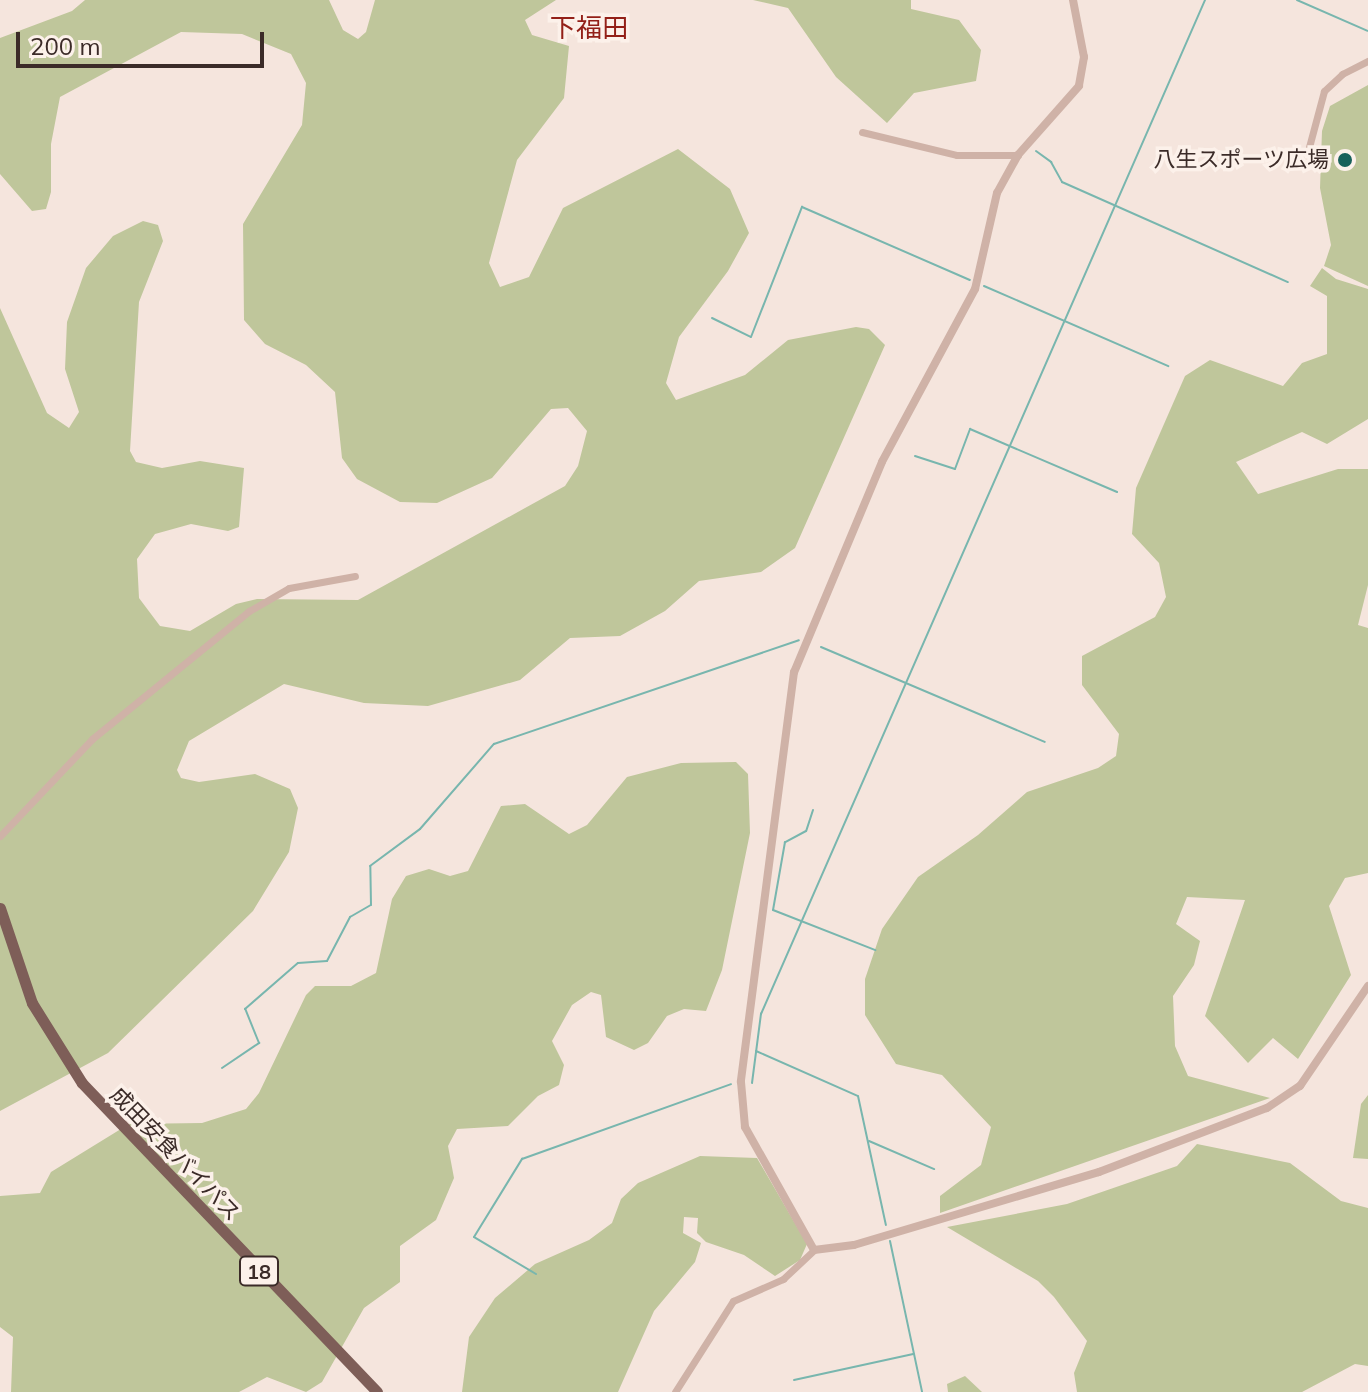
<!DOCTYPE html>
<meta charset="utf-8">
<style>
body{margin:0}
#map{position:relative;width:1368px;height:1392px;overflow:hidden;background:#f5e5dd;font-family:Mulish,"Noto Sans JP",sans-serif}
div>[style]{position:absolute}
[style*='--x']{left:calc(var(--x)*1px);top:calc(var(--y)*1px);width:calc(var(--w)*1px);rotate:calc(var(--a)*1deg)}
.green>*{inset:0;background:#bfc69b}
.stream>*{height:2px;margin:-1px;padding:0 1px;transform-origin:1px;border-radius:1px;background:#78b6ae}
.minor>*{height:7px;margin:-3.5px;padding:0 3.5px;transform-origin:3.5px;border-radius:3.5px;background:#cfb2a7}
.tertiary>*{height:8px;margin:-4px;padding:0 4px;transform-origin:4px;border-radius:4px;background:#cfb2a7}
.primary>*{height:11px;margin:-5.5px;padding:0 5.5px;transform-origin:5.5px;border-radius:5.5px;background:#7e5e58}
.dots>*{width:22px;height:22px;translate:-50% -50%;box-sizing:border-box;border:4px solid #fcf1ea;border-radius:50%}
span{translate:-50% -50%;white-space:nowrap;text-align:center;line-height:1.15;-webkit-text-stroke:7px #fcf1ea;paint-order:stroke}
.shield-label span{padding:2px 6px;background:#fcf1ea;border:2px solid;border-radius:6px;-webkit-text-stroke-width:0}
.shield-label{font-size:20px;color:#3b2b28;font-weight:700}
.poi-label{font-size:22px;color:#3b2b28}
.right{translate:-100% -50%;text-align:right}
.street-label{font-size:22px;color:#3b2b28}
.quarter-label{font-size:26px;color:#932018}
.scale{position:absolute;left:16px;top:32px;width:248px;height:36px;box-sizing:border-box;border:4px solid #3b2b28;border-top:0;padding-left:10px;font-size:24px;line-height:28px;white-space:nowrap;color:#3b2b28;-webkit-text-stroke:6px #fcf1ea;paint-order:stroke}
</style>
<div id="map">
<div class="green">
<i style="clip-path:polygon(85px 0,329px 0,343px 30px,358px 39px,366px 32px,375px 0,556px 0,525px 20px,532px 35px,569px 46px,564px 98px,517px 160px,489px 263px,500px 287px,529px 277px,563px 208px,678px 149px,730px 189px,749px 233px,728px 271px,679px 337px,666px 383px,676px 400px,745px 375px,788px 340px,856px 327px,869px 329px,885px 345px,795px 548px,761px 572px,699px 581px,665px 611px,620px 636px,570px 638px,520px 680px,428px 706px,364px 703px,284px 684px,189px 741px,177px 770px,181px 778px,199px 782px,255px 774px,290px 789px,298px 808px,289px 852px,253px 911px,108px 1053px,0 1111px,0 308px,47px 413px,69px 428px,79px 412px,65px 369px,67px 322px,86px 268px,113px 236px,143px 221px,158px 225px,163px 241px,139px 302px,130px 451px,136px 462px,162px 468px,200px 461px,244px 468px,239px 527px,228px 531px,191px 524px,155px 534px,137px 559px,139px 598px,160px 626px,190px 631px,236px 604px,257px 599px,358px 600px,565px 486px,578px 466px,587px 431px,568px 408px,551px 409px,492px 478px,437px 503px,400px 502px,357px 479px,342px 458px,335px 392px,306px 365px,265px 344px,244px 320px,243px 224px,302px 125px,306px 83px,291px 54px,242px 34px,181px 32px,60px 97px,51px 144px,51px 192px,46px 209px,32px 211px,0 174px,0 38px,72px 11px)"></i>
<i style="clip-path:polygon(753px 0,911px 0,911px 9px,959px 20px,981px 50px,976px 81px,914px 93px,887px 123px,836px 77px,788px 8px)"></i>
<i style="clip-path:polygon(1368px 85px,1368px 286px,1324px 266px,1331px 245px,1320px 188px,1322px 131px,1330px 106px)"></i>
<i style="clip-path:polygon(1322px 268px,1336px 279px,1368px 289px,1368px 419px,1327px 444px,1302px 432px,1236px 462px,1258px 494px,1338px 469px,1368px 469px,1368px 585px,1358px 625px,1368px 628px,1368px 873px,1345px 878px,1329px 906px,1351px 975px,1298px 1059px,1273px 1038px,1248px 1063px,1205px 1016px,1245px 900px,1187px 897px,1176px 924px,1200px 941px,1194px 965px,1173px 996px,1175px 1046px,1188px 1076px,1270px 1098px,940px 1213px,940px 1196px,981px 1165px,991px 1127px,942px 1075px,896px 1064px,865px 1015px,865px 979px,882px 929px,918px 877px,978px 835px,1027px 792px,1098px 768px,1116px 756px,1119px 734px,1082px 685px,1082px 656px,1155px 617px,1166px 597px,1159px 563px,1132px 534px,1136px 488px,1185px 376px,1210px 360px,1283px 386px,1302px 363px,1327px 354px,1327px 296px,1310px 286px)"></i>
<i style="clip-path:polygon(736px 762px,748px 774px,750px 833px,722px 970px,706px 1011px,684px 1009px,667px 1016px,648px 1043px,634px 1050px,606px 1037px,601px 995px,591px 992px,572px 1005px,552px 1041px,564px 1065px,559px 1085px,538px 1096px,508px 1126px,457px 1129px,448px 1146px,454px 1178px,436px 1220px,400px 1246px,400px 1282px,364px 1308px,322px 1382px,306px 1392px,267px 1377px,239px 1392px,11px 1392px,13px 1337px,0 1327px,0 1196px,40px 1193px,51px 1172px,129px 1124px,202px 1123px,246px 1109px,259px 1093px,306px 995px,315px 986px,351px 986px,376px 973px,392px 899px,406px 876px,429px 869px,450px 876px,468px 871px,501px 806px,525px 804px,569px 834px,587px 825px,627px 777px,681px 763px)"></i>
<i style="clip-path:polygon(1368px 1095px,1368px 1159px,1353px 1158px,1361px 1104px)"></i>
<i style="clip-path:polygon(1197px 1144px,1290px 1163px,1341px 1201px,1368px 1208px,1368px 1366px,1355px 1364px,1302px 1392px,1077px 1392px,1074px 1373px,1087px 1341px,1054px 1297px,1038px 1281px,947px 1227px,1067px 1204px,1177px 1166px)"></i>
<i style="clip-path:polygon(700px 1156px,757px 1158px,807px 1244px,800px 1260px,775px 1276px,744px 1255px,706px 1242px,697px 1233px,698px 1218px,684px 1217px,683px 1233px,701px 1243px,695px 1262px,654px 1311px,618px 1392px,462px 1392px,469px 1337px,495px 1298px,535px 1264px,589px 1240px,612px 1223px,621px 1199px,638px 1183px)"></i>
<i style="clip-path:polygon(965px 1376px,982px 1392px,948px 1392px,947px 1384px)"></i>
</div>
<div class="stream">
<i style="--x:1297;--y:0;--w:77;--a:23.6"></i>
<i style="--x:1036;--y:151;--w:19;--a:36"></i>
<i style="--x:1051;--y:162;--w:23;--a:61"></i>
<i style="--x:1062;--y:182;--w:247;--a:23.9"></i>
<i style="--x:984;--y:286;--w:201;--a:23.5"></i>
<i style="--x:712;--y:318;--w:43;--a:26"></i>
<i style="--x:751;--y:337;--w:140;--a:-68.6"></i>
<i style="--x:802;--y:207;--w:183;--a:23.5"></i>
<i style="--x:915;--y:456;--w:42;--a:18"></i>
<i style="--x:955;--y:469;--w:43;--a:-69.4"></i>
<i style="--x:970;--y:429;--w:160;--a:23.2"></i>
<i style="--x:821;--y:647;--w:243;--a:23"></i>
<i style="--x:813;--y:810;--w:22;--a:108"></i>
<i style="--x:806;--y:831;--w:24;--a:152"></i>
<i style="--x:785;--y:842;--w:69;--a:100"></i>
<i style="--x:773;--y:910;--w:110;--a:21.4"></i>
<i style="--x:756;--y:1051;--w:111;--a:23.8"></i>
<i style="--x:858;--y:1096;--w:132;--a:77.8"></i>
<i style="--x:222;--y:1068;--w:45;--a:-34"></i>
<i style="--x:259;--y:1043;--w:37;--a:-112"></i>
<i style="--x:245;--y:1009;--w:70;--a:-41"></i>
<i style="--x:298;--y:963;--w:29;--a:-4"></i>
<i style="--x:327;--y:961;--w:50;--a:-62.4"></i>
<i style="--x:350;--y:917;--w:24;--a:-30"></i>
<i style="--x:371;--y:905;--w:39;--a:-91"></i>
<i style="--x:370;--y:866;--w:62;--a:-36.5"></i>
<i style="--x:420;--y:829;--w:113;--a:-49"></i>
<i style="--x:494;--y:744;--w:322;--a:-18.8"></i>
<i style="--x:752;--y:1083;--w:70;--a:-82.6"></i>
<i style="--x:761;--y:1014;--w:1107;--a:-66.35"></i>
<i style="--x:869;--y:1141;--w:71;--a:23.3"></i>
<i style="--x:890;--y:1241;--w:154;--a:78"></i>
<i style="--x:536;--y:1274;--w:72;--a:-149.2"></i>
<i style="--x:474;--y:1237;--w:92;--a:-58.4"></i>
<i style="--x:522;--y:1159;--w:222;--a:-19.7"></i>
<i style="--x:794;--y:1380;--w:122;--a:-12.3"></i>
</div>
<div class="minor">
<i style="--x:862;--y:132;--w:98;--a:13.6"></i>
<i style="--x:957;--y:155;--w:61;--a:0"></i>
<i style="--x:1309;--y:147;--w:58;--a:-75"></i>
<i style="--x:1324;--y:91;--w:25;--a:-43"></i>
<i style="--x:1342;--y:74;--w:29;--a:-27"></i>
<i style="--x:0;--y:836;--w:134;--a:-46.5"></i>
<i style="--x:92;--y:739;--w:203;--a:-39.2"></i>
<i style="--x:249;--y:611;--w:46;--a:-29.9"></i>
<i style="--x:289;--y:588;--w:67;--a:-10.3"></i>
<i style="--x:675;--y:1392;--w:108;--a:-57.5"></i>
<i style="--x:733;--y:1301;--w:55;--a:-23.7"></i>
<i style="--x:783;--y:1279;--w:42;--a:-43.1"></i>
</div>
<div class="tertiary">
<i style="--x:1073;--y:0;--w:58;--a:79.1"></i>
<i style="--x:1084;--y:57;--w:29;--a:100"></i>
<i style="--x:1079;--y:86;--w:92;--a:131.5"></i>
<i style="--x:1018;--y:155;--w:43;--a:118.9"></i>
<i style="--x:997;--y:193;--w:98;--a:102.9"></i>
<i style="--x:975;--y:289;--w:196;--a:118.3"></i>
<i style="--x:882;--y:462;--w:228;--a:112.7"></i>
<i style="--x:794;--y:672;--w:413;--a:97.4"></i>
<i style="--x:741;--y:1082;--w:45;--a:84.9"></i>
<i style="--x:745;--y:1127;--w:141;--a:60.7"></i>
<i style="--x:814;--y:1250;--w:40;--a:-7.1"></i>
<i style="--x:854;--y:1245;--w:256;--a:-16.6"></i>
<i style="--x:1099;--y:1172;--w:180;--a:-20.9"></i>
<i style="--x:1267;--y:1108;--w:40;--a:-34"></i>
<i style="--x:1300;--y:1086;--w:121;--a:-55.8"></i>
</div>
<div class="primary">
<i style="--x:0;--y:908;--w:100;--a:71.4"></i>
<i style="--x:32;--y:1003;--w:94;--a:58"></i>
<i style="--x:82;--y:1083;--w:427;--a:46.3"></i>
</div>
<div class="dots">
<i style="left:1345px;top:160px;background:#18615a"></i>
</div>
<div class="shield-label">
<span style="left:259px;top:1271px">18</span>
</div>
<div class="poi-label">
<span class="right" style="left:1329px;top:160px">八生スポーツ広場</span>
</div>
<div class="street-label">
<span style="left:175px;top:1154px;rotate:46deg">成田安食バイパス</span>
</div>
<div class="quarter-label">
<span style="left:589px;top:28px">下福田</span>
</div>
<div class="scale">200 m</div>
</div>
